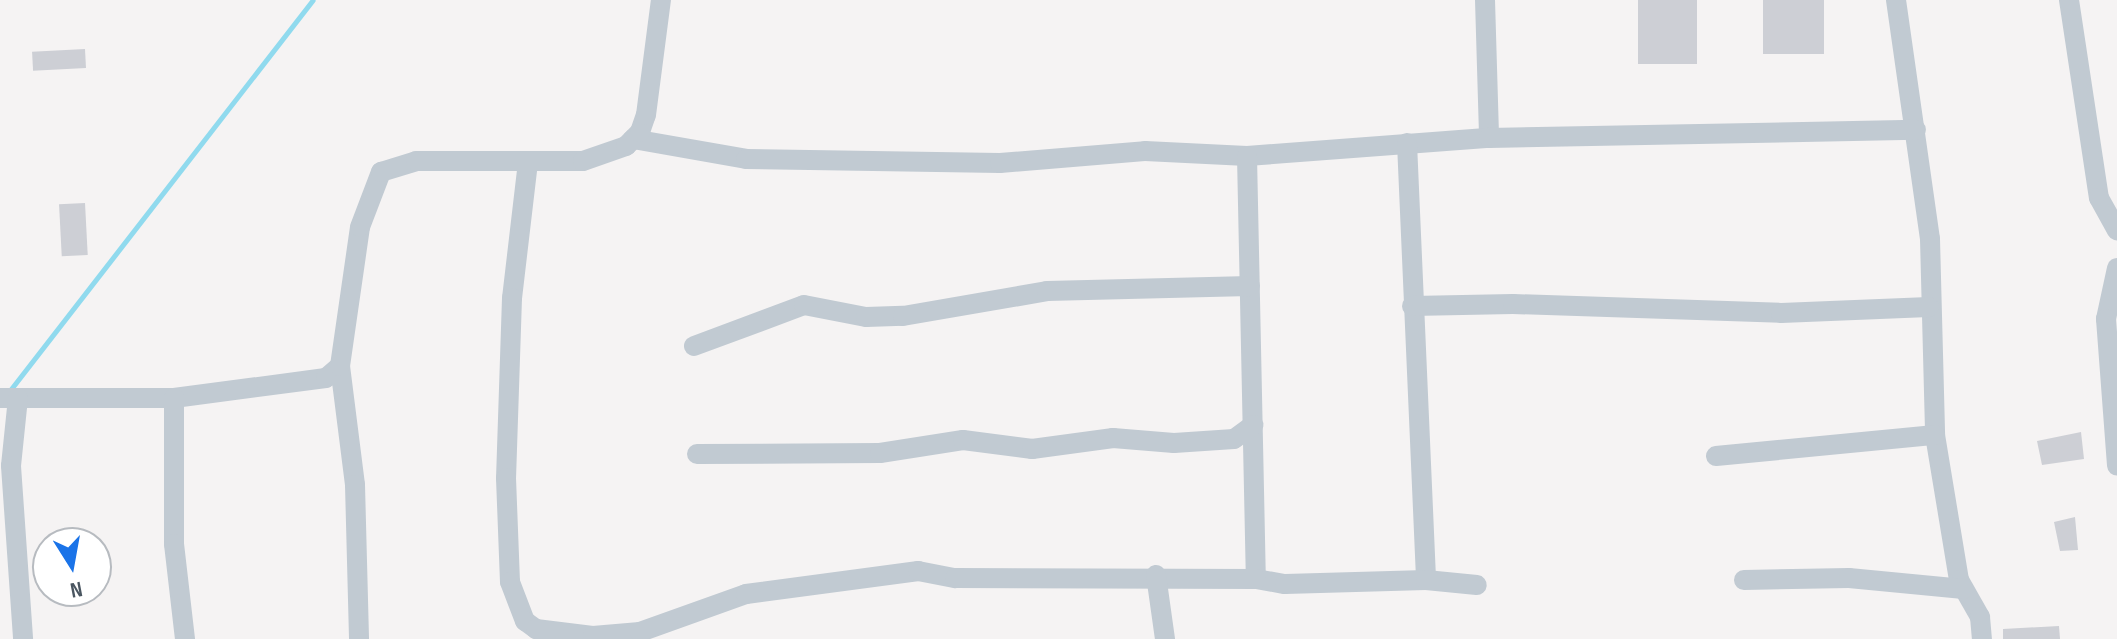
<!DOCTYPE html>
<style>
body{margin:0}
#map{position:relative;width:2117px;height:639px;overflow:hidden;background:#f5f3f3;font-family:"Sofia Sans Condensed",sans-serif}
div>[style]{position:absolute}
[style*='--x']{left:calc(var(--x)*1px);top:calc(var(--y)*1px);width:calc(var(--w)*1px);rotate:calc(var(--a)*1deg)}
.stream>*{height:5px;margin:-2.5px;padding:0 2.5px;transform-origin:2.5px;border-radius:2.5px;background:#90daee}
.building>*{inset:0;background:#cdcfd5;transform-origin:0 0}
.minor>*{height:20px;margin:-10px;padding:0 10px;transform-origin:10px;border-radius:10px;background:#c1cad2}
span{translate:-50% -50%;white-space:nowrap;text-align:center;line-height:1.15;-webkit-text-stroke:7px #fff;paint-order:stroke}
.north{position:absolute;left:32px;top:527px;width:80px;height:80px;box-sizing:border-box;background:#fff;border:2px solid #b7bbc0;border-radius:50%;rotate:169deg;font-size:22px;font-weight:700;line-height:32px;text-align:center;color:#4a5661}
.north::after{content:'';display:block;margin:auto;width:28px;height:36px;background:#1a73e8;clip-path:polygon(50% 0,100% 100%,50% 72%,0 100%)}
</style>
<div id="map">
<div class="stream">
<i style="--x:11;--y:389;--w:492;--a:-52.2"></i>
</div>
<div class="building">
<i style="left:1638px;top:0;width:59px;height:64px"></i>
<i style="left:1763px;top:0;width:61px;height:54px"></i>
<i style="left:85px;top:49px;width:19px;height:53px;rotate:87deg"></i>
<i style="left:85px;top:203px;width:52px;height:26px;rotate:87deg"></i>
<i style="clip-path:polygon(2081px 432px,2084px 459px,2042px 465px,2037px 441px)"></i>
<i style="clip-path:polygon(2075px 517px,2078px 550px,2060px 551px,2054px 522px)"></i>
<i style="clip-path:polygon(2059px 626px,2060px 639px,2003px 639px,2003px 629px)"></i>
</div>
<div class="minor">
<i style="--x:1485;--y:0;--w:138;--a:88.3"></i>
<i style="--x:1896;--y:0;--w:241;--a:81.9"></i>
<i style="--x:1930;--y:239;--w:196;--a:88.5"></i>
<i style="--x:1935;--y:435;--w:147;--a:80.6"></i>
<i style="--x:1959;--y:580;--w:43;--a:60.4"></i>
<i style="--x:1980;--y:617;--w:22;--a:85"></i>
<i style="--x:2069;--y:0;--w:200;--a:81.4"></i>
<i style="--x:2099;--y:198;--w:37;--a:61"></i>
<i style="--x:633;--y:139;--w:115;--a:10"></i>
<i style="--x:746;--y:159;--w:254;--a:0.9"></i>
<i style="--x:1000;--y:163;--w:145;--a:-4.7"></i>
<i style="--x:1145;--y:151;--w:102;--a:2.8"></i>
<i style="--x:1247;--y:156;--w:243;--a:-4.3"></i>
<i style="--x:1489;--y:138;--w:427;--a:-1.1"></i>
<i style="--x:1407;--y:143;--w:437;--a:87.5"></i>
<i style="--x:1247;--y:156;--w:423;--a:88.8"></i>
<i style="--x:1256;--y:579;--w:29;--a:10"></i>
<i style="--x:1285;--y:584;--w:141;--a:-1.6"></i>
<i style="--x:1426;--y:580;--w:51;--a:5.6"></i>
<i style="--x:528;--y:162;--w:137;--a:96.7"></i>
<i style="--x:512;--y:298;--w:180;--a:91.9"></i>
<i style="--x:506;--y:478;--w:104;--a:87.8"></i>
<i style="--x:510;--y:582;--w:42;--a:69"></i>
<i style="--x:525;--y:621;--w:14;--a:36"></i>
<i style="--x:536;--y:629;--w:57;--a:7"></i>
<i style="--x:593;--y:636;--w:47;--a:-4.9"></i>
<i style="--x:640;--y:632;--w:113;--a:-19.7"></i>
<i style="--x:746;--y:594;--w:174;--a:-7.6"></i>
<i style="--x:918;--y:571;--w:38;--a:11"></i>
<i style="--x:955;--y:578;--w:301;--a:0.2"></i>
<i style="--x:2117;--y:268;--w:52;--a:102.2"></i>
<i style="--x:2106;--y:319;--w:147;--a:85.7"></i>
<i style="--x:1412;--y:306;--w:101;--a:-1.1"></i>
<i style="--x:1513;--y:304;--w:268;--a:1.9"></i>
<i style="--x:1781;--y:313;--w:148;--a:-2.3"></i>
<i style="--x:694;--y:346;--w:117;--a:-20.4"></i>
<i style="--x:804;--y:305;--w:63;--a:11"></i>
<i style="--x:866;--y:317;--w:37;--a:-2"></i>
<i style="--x:903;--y:316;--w:146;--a:-9.8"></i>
<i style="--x:1047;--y:291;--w:203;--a:-1.4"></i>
<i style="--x:340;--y:366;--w:120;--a:82.8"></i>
<i style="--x:355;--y:485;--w:154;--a:88.5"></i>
<i style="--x:0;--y:398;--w:174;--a:0"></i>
<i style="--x:174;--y:398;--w:153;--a:-7.5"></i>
<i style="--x:326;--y:378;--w:18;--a:-41"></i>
<i style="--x:340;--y:366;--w:140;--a:-81.8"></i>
<i style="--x:360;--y:227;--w:59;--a:-69.1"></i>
<i style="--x:381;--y:172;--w:37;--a:-17"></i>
<i style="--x:416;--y:161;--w:167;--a:0"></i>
<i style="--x:583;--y:161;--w:46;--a:-19.2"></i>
<i style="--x:626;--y:146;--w:20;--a:-45"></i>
<i style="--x:640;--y:132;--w:18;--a:-71"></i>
<i style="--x:646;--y:115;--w:116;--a:-82.6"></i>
<i style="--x:18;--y:398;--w:68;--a:95.9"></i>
<i style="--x:11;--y:466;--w:173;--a:86"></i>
<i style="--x:174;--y:398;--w:146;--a:90"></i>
<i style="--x:174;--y:544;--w:96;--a:83.4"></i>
<i style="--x:697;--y:454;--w:183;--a:-0.3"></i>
<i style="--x:880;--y:453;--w:84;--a:-8.9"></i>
<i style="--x:963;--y:440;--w:70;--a:7.4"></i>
<i style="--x:1032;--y:449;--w:82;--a:-7.7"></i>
<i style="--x:1113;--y:438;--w:61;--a:4.7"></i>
<i style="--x:1174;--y:443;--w:60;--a:-3.8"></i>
<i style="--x:1234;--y:439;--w:24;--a:-36"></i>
<i style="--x:1716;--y:456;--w:220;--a:-5.5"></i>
<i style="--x:1156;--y:575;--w:65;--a:82"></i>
<i style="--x:1744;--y:580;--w:105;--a:-1.1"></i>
<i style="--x:1849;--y:578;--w:115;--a:5.5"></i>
</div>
<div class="north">N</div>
</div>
